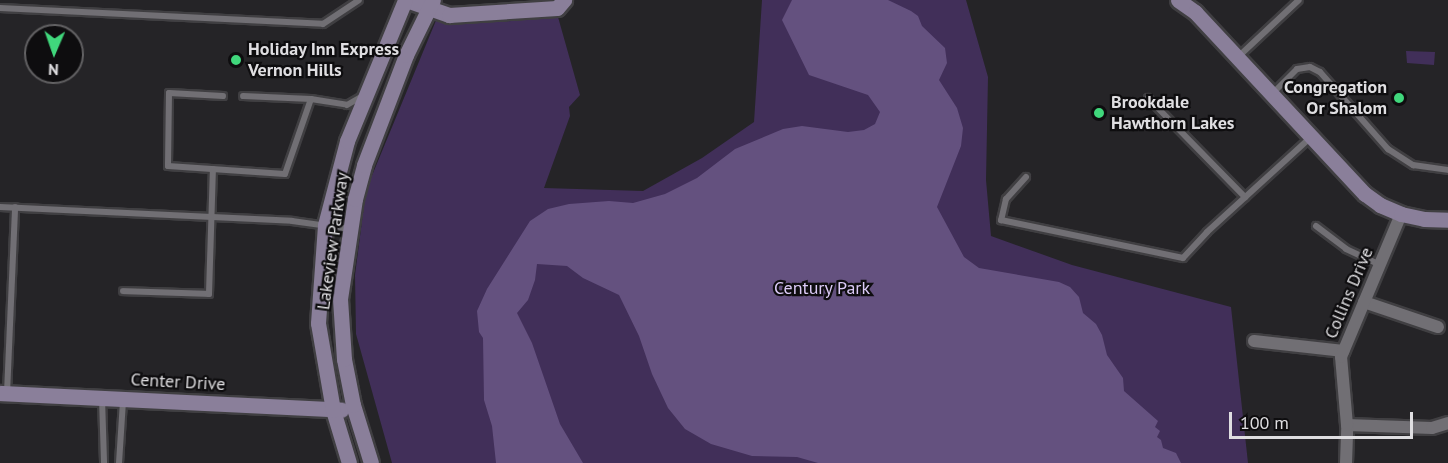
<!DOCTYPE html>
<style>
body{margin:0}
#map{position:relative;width:1448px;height:463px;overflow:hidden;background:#252427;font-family:"PT Sans",sans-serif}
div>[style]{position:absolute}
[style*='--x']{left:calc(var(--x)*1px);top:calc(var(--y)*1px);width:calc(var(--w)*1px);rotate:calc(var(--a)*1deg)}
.green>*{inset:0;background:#412f59}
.water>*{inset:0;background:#64517f}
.roads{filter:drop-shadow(2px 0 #403f42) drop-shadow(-2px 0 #403f42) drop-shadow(0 2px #403f42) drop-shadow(0 -2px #403f42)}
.lane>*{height:6px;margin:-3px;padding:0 3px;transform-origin:3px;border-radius:3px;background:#716f74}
.street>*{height:12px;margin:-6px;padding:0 6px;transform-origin:6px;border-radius:6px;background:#716f74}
.secondary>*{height:15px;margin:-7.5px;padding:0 7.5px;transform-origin:7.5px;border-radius:7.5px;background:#8a7f9a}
.dots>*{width:16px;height:16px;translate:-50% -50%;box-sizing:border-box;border:3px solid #0e0d0f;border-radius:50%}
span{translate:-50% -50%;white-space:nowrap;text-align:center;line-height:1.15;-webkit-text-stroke:4.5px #0e0d0f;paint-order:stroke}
.poi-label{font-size:18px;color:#dfdee1;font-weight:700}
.left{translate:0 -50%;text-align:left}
.right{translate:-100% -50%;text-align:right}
.street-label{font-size:18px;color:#dfdee1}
.park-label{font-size:18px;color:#dccbf7}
.north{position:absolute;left:24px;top:24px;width:60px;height:60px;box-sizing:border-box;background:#0e0d0f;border:2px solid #626163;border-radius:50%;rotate:182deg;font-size:16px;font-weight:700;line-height:24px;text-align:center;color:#dfdee1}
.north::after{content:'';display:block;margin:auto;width:21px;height:27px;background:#40d77c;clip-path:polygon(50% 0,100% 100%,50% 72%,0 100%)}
.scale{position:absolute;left:1229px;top:412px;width:184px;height:27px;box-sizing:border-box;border:3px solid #dfdee1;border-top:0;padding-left:8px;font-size:18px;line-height:21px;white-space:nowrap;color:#dfdee1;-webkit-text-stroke:4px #0e0d0f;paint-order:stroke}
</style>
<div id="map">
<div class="green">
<i style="clip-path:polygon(762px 0,966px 0,988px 77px,986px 180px,991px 236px,1072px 265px,1231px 307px,1248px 463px,392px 463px,356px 334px,355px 275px,366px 190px,437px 18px,498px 22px,558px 17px,580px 95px,569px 107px,570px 116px,544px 188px,643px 191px,702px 158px,754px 122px)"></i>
<i style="clip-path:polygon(1406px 51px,1435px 52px,1434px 65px,1407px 63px)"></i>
</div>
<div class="water">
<i style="clip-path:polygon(792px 0,888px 0,911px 11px,918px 16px,922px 26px,945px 48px,947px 63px,939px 80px,957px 108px,963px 128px,961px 146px,937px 207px,964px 257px,979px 268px,1059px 282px,1070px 287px,1079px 297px,1083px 313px,1096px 324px,1102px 335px,1107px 355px,1123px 378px,1124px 391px,1158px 421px,1155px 427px,1160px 431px,1157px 437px,1161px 440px,1163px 448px,1176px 453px,1181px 463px,818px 463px,797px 457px,752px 456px,711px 444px,685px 429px,668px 408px,652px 374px,639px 336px,619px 295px,583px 278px,567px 266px,537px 264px,535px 280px,528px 300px,517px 313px,532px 343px,560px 424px,583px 463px,496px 463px,492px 426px,484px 400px,483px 338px,479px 332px,477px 311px,487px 289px,530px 221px,548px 209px,569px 204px,609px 201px,633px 203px,665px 194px,697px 178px,735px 149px,783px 129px,802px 126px,848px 132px,864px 130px,875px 124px,880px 112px,868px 95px,809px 75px,782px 20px)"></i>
</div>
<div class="roads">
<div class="lane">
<i style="--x:0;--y:8;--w:323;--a:2.8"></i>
<i style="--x:323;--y:24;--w:43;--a:-33.7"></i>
<i style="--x:1238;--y:57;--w:83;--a:-43.1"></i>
<i style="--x:1272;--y:94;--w:35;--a:-45"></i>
<i style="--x:1297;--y:69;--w:13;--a:-9"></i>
<i style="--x:1310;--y:67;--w:11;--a:27"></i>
<i style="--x:1320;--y:72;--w:103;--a:48.6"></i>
<i style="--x:1388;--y:149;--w:30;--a:33"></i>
<i style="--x:1413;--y:165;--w:35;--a:8"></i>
<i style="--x:223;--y:96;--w:54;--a:-176.8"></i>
<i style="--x:169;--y:93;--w:73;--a:90.8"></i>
<i style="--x:168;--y:166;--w:117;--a:3.9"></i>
<i style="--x:285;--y:174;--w:79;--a:-70.9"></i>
<i style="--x:311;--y:99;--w:68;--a:-177.5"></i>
<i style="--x:1148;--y:98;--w:139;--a:45.6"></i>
<i style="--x:311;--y:99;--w:36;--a:9"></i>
<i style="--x:347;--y:105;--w:16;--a:-30"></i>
<i style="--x:1026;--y:177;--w:30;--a:132"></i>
<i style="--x:1006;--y:199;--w:22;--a:103"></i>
<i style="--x:1001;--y:220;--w:186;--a:11.8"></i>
<i style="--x:1183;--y:258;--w:35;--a:-47"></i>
<i style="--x:1207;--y:232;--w:139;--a:-42.4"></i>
<i style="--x:0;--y:207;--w:292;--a:2.7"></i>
<i style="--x:292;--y:221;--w:59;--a:7.9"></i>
<i style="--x:1316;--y:226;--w:38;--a:37"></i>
<i style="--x:1346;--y:249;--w:38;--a:25"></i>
<i style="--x:123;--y:291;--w:86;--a:2"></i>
<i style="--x:209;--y:294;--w:125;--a:-88.2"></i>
<i style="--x:7;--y:393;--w:186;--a:-87.5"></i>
<i style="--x:102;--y:398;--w:65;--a:88.2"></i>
<i style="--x:119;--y:463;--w:62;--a:-86.3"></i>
</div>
<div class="street">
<i style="--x:1364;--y:302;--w:78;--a:18.7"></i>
<i style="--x:1254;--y:341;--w:90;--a:6.4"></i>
<i style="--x:1347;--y:425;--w:85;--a:2"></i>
<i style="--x:1432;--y:428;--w:17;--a:-17"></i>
<i style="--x:1346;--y:463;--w:38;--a:-88"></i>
<i style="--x:1347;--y:425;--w:68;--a:-95"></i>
<i style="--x:1341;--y:357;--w:155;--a:-67.2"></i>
</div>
<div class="secondary">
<i style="--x:406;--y:0;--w:46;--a:19.2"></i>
<i style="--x:449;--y:15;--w:108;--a:-3.7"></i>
<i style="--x:557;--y:8;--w:11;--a:-49"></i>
<i style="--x:1178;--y:0;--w:21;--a:35"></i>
<i style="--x:1195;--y:12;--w:249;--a:47"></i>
<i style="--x:1365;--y:194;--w:19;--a:36"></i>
<i style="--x:1380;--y:205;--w:23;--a:23"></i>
<i style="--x:1401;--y:214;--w:24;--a:12"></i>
<i style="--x:1424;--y:219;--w:24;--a:2"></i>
<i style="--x:0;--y:393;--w:342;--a:2.8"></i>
<i style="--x:349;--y:463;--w:55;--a:-106.8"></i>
<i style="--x:333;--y:410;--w:88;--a:-99.8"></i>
<i style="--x:318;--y:323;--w:98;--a:-85.9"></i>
<i style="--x:325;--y:225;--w:87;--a:-75.3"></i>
<i style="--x:347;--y:141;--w:152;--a:-67.6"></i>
<i style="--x:371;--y:463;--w:61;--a:-107.2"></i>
<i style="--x:353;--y:405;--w:47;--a:-101.1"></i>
<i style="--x:344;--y:359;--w:60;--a:-93.8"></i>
<i style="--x:340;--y:299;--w:101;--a:-81.5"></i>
<i style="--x:355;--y:199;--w:35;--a:-75"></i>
<i style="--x:364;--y:165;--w:118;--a:-69.1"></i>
<i style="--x:406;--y:55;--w:61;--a:-63.9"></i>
</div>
</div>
<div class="dots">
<i style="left:236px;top:60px;background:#40d77c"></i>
<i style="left:1399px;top:98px;background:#40d77c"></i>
<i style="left:1099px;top:113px;background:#40d77c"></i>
</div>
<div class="poi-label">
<span class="left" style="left:248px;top:60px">Holiday Inn Express<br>Vernon Hills</span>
<span class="right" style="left:1387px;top:98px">Congregation<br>Or Shalom</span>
<span class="left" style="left:1111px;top:113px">Brookdale<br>Hawthorn Lakes</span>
</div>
<div class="street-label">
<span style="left:333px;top:241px;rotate:-82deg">Lakeview Parkway</span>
<span style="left:1349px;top:293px;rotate:-67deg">Collins Drive</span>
<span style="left:178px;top:382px;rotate:3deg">Center Drive</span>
</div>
<div class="park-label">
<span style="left:822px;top:288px">Century Park</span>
</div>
<div class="north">N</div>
<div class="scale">100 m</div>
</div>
